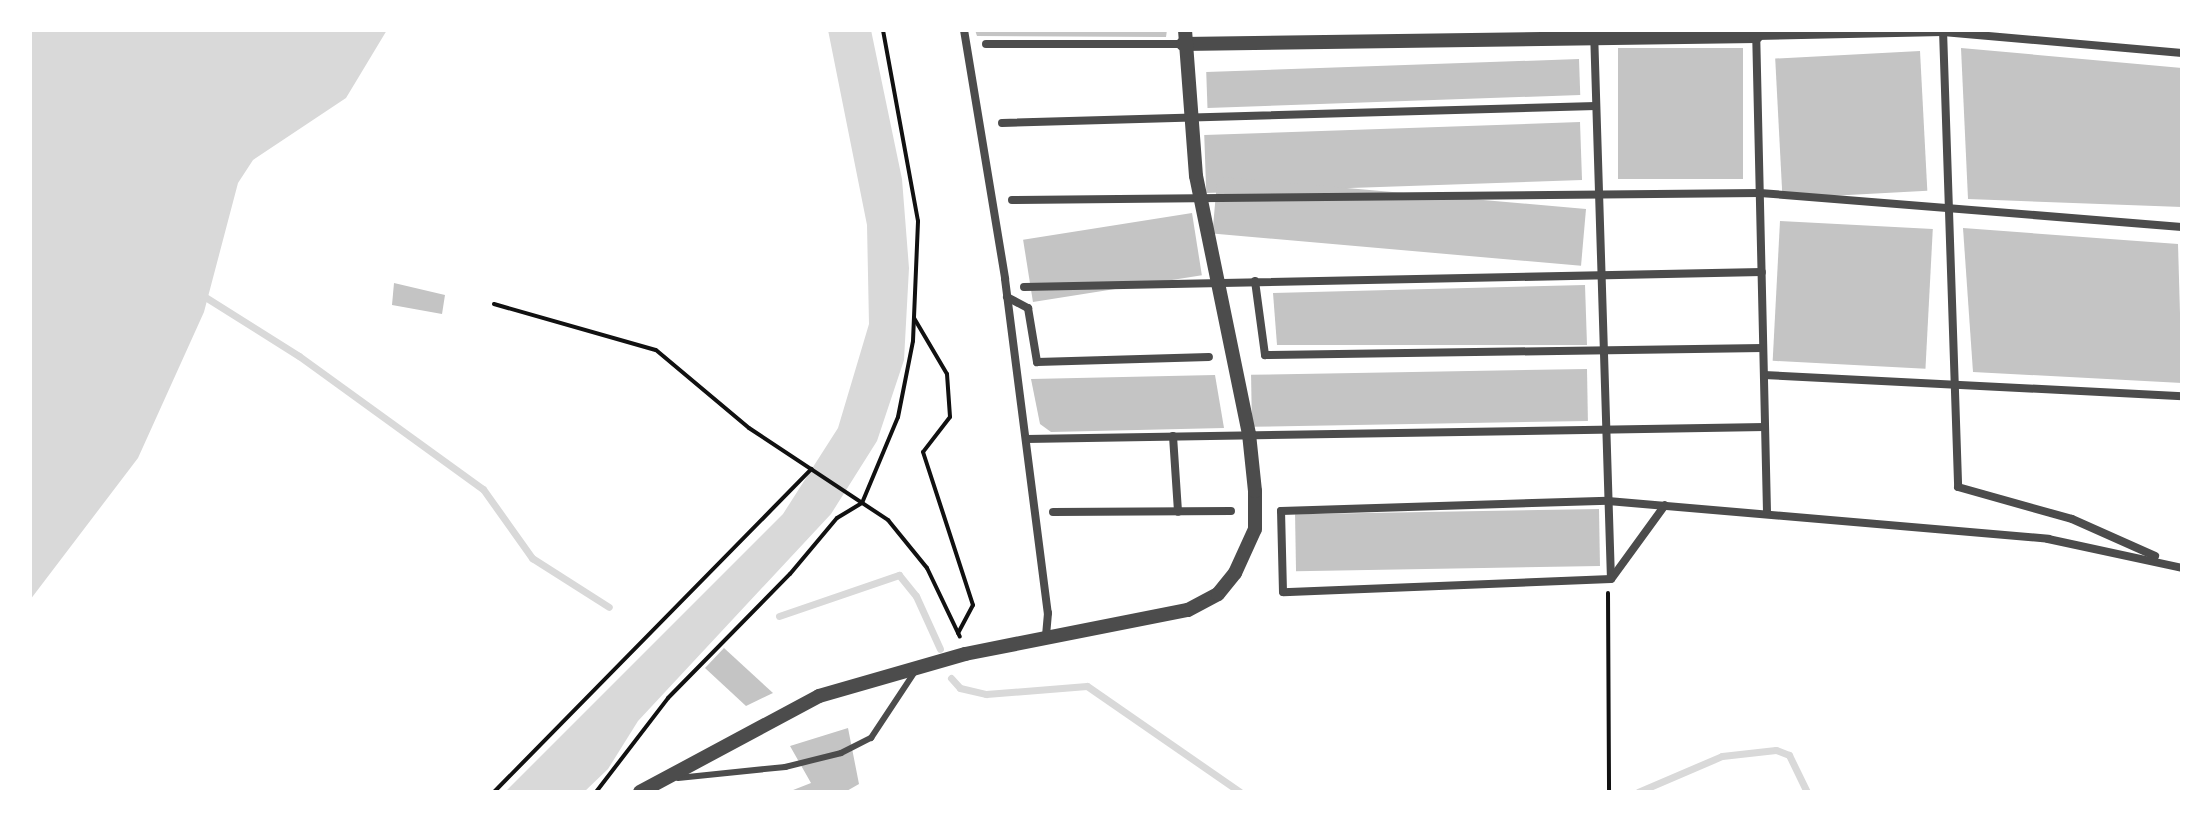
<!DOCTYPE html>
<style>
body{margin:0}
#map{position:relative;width:2212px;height:822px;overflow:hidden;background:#fff;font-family:"Titillium Web",sans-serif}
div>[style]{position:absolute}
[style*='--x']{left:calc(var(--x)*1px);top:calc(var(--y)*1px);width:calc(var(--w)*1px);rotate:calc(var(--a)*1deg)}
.water>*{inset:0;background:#d9d9d9}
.stream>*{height:7px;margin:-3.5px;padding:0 3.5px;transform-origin:3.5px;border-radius:3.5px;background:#d9d9d9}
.building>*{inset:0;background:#c4c4c4;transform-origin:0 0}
.path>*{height:4px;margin:-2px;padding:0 2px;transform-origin:2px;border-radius:2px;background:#111}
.service>*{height:6px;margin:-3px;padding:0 3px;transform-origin:3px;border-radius:3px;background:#4c4c4c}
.minor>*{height:8px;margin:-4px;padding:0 4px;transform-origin:4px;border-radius:4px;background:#4c4c4c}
.tertiary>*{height:14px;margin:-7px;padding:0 7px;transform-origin:7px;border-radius:7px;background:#4c4c4c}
span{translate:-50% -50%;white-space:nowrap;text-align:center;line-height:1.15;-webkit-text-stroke:8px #fff;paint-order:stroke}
.frame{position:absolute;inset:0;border:32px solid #fff;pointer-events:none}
</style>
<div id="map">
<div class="water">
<i style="clip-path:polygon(30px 30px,387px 30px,346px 98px,253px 160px,238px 183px,204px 312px,138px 458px,30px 600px)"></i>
<i style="clip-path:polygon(828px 30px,871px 30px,902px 179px,909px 268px,904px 360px,877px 441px,831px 514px,638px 721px,608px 769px,584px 792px,505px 792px,783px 514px,838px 428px,869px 324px,867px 225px)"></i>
</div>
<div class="stream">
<i style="--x:202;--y:295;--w:115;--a:32.2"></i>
<i style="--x:299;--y:356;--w:227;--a:35.9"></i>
<i style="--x:483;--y:489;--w:85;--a:54.6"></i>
<i style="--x:532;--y:558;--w:91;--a:32.5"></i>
<i style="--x:779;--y:616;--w:127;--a:-18.9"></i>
<i style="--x:899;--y:575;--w:27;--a:51"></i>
<i style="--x:916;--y:596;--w:58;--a:65.6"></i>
<i style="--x:951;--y:678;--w:13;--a:48"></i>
<i style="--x:960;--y:688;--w:27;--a:13"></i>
<i style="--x:986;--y:694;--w:101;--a:-4.5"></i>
<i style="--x:1087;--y:686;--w:186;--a:34.7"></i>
<i style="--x:1638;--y:792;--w:91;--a:-23.2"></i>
<i style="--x:1722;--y:756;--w:54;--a:-6.3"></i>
<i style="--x:1776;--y:750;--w:14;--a:21"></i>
<i style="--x:1789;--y:755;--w:41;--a:64.1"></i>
</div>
<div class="building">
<i style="clip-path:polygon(975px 30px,1167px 30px,1166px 37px,977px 36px)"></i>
<i style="left:1743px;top:48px;width:131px;height:125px;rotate:90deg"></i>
<i style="clip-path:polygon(1961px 48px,2182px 68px,2182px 207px,1968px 199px)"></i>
<i style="left:1920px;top:51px;width:140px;height:145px;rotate:87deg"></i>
<i style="left:1579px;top:59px;width:36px;height:373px;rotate:88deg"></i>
<i style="left:1580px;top:122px;width:58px;height:376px;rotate:88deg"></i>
<i style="left:1586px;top:209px;width:57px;height:370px;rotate:95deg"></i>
<i style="left:1192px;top:213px;width:63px;height:171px;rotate:81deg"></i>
<i style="left:1780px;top:221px;width:153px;height:140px;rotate:3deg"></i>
<i style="clip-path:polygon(1963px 228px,2178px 244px,2182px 383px,1973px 372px)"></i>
<i style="clip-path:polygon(394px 283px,445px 295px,442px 314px,392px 305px)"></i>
<i style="clip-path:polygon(1585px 285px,1587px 345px,1277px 345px,1273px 293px)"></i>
<i style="left:1587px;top:369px;width:52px;height:336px;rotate:89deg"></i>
<i style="clip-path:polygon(1215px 375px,1224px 428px,1051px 432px,1040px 424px,1031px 379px)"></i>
<i style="left:1599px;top:509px;width:57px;height:304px;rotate:89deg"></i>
<i style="clip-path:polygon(724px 648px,773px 693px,746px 706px,705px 668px)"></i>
<i style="clip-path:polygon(848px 728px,859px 784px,845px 792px,788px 792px,811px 783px,790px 746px)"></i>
</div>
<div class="path">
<i style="--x:494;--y:304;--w:168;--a:15.9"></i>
<i style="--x:656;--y:350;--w:121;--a:40"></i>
<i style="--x:749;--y:428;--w:167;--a:33.5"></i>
<i style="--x:888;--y:520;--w:62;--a:50.9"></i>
<i style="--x:927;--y:568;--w:76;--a:64.4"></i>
<i style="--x:914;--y:318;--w:65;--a:59.5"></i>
<i style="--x:947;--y:374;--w:43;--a:86"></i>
<i style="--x:950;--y:417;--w:44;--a:127.6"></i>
<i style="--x:923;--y:452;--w:161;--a:71.9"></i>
<i style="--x:973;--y:605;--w:32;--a:118"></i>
<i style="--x:1608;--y:593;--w:199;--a:89.7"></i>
<i style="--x:494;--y:792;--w:453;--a:-45.5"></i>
<i style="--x:596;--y:792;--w:118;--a:-52.5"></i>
<i style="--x:668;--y:698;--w:174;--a:-45.5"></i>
<i style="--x:790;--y:574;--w:73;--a:-50"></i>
<i style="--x:837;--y:518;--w:29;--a:-31"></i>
<i style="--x:862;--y:503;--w:93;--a:-67.3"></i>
<i style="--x:898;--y:417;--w:77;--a:-78.8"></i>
<i style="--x:913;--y:341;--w:120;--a:-87.6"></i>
<i style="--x:918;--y:221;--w:194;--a:-100.4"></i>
</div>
<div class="service">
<i style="--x:678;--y:778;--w:108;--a:-5.9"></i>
<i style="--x:785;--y:767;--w:58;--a:-14"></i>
<i style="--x:841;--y:753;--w:34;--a:-27"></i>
<i style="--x:871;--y:738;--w:82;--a:-56.5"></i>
</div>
<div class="minor">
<i style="--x:964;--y:30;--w:252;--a:80.6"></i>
<i style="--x:1005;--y:279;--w:337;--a:82.7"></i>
<i style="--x:1048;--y:613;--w:25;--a:95"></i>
<i style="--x:1594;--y:30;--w:549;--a:88.23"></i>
<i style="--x:1943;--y:30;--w:457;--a:88.1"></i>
<i style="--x:1958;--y:487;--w:118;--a:15.7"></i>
<i style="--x:2072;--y:519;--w:91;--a:24"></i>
<i style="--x:986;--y:44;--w:197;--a:0"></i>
<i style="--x:1002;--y:123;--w:594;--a:-1.64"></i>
<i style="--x:1012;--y:200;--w:748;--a:-0.54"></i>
<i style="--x:1760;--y:193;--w:423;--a:4.6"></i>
<i style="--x:1255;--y:281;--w:75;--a:82.3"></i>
<i style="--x:1265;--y:355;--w:498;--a:-0.8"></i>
<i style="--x:1024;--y:287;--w:738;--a:-1.16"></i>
<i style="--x:1007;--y:297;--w:24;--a:28"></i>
<i style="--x:1028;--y:308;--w:55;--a:80.5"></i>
<i style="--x:1037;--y:362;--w:172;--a:-1.7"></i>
<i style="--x:1764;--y:375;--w:419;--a:2.9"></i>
<i style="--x:1173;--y:436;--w:76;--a:86.2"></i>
<i style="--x:1026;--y:439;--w:739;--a:-0.93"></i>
<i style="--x:1053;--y:512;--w:178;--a:-0.3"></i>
<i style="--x:1767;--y:512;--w:476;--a:-91.3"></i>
<i style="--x:1756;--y:36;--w:187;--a:-1.2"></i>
<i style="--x:1943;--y:32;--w:240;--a:5"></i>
<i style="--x:1612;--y:578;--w:90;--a:-54"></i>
<i style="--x:1611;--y:579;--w:328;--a:177.7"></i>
<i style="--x:1283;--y:592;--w:81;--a:-91.4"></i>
<i style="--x:1281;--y:511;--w:327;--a:-1.8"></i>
<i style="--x:1608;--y:501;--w:442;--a:4.9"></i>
<i style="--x:2048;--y:539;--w:137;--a:12.2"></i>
</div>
<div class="tertiary">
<i style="--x:1183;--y:44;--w:573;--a:-0.8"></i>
<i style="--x:1756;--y:36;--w:6;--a:-90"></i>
<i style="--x:640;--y:792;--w:203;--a:-28.2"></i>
<i style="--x:819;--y:696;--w:152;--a:-16"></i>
<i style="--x:965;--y:654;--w:227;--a:-11.2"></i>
<i style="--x:1188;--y:610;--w:34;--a:-28"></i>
<i style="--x:1218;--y:594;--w:27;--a:-51"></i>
<i style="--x:1235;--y:573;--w:48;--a:-65.6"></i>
<i style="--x:1255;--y:529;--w:38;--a:-90"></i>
<i style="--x:1255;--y:491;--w:57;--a:-96"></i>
<i style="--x:1249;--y:434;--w:263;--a:-101.6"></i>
<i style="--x:1196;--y:176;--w:146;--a:-94.3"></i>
</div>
<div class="frame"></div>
</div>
